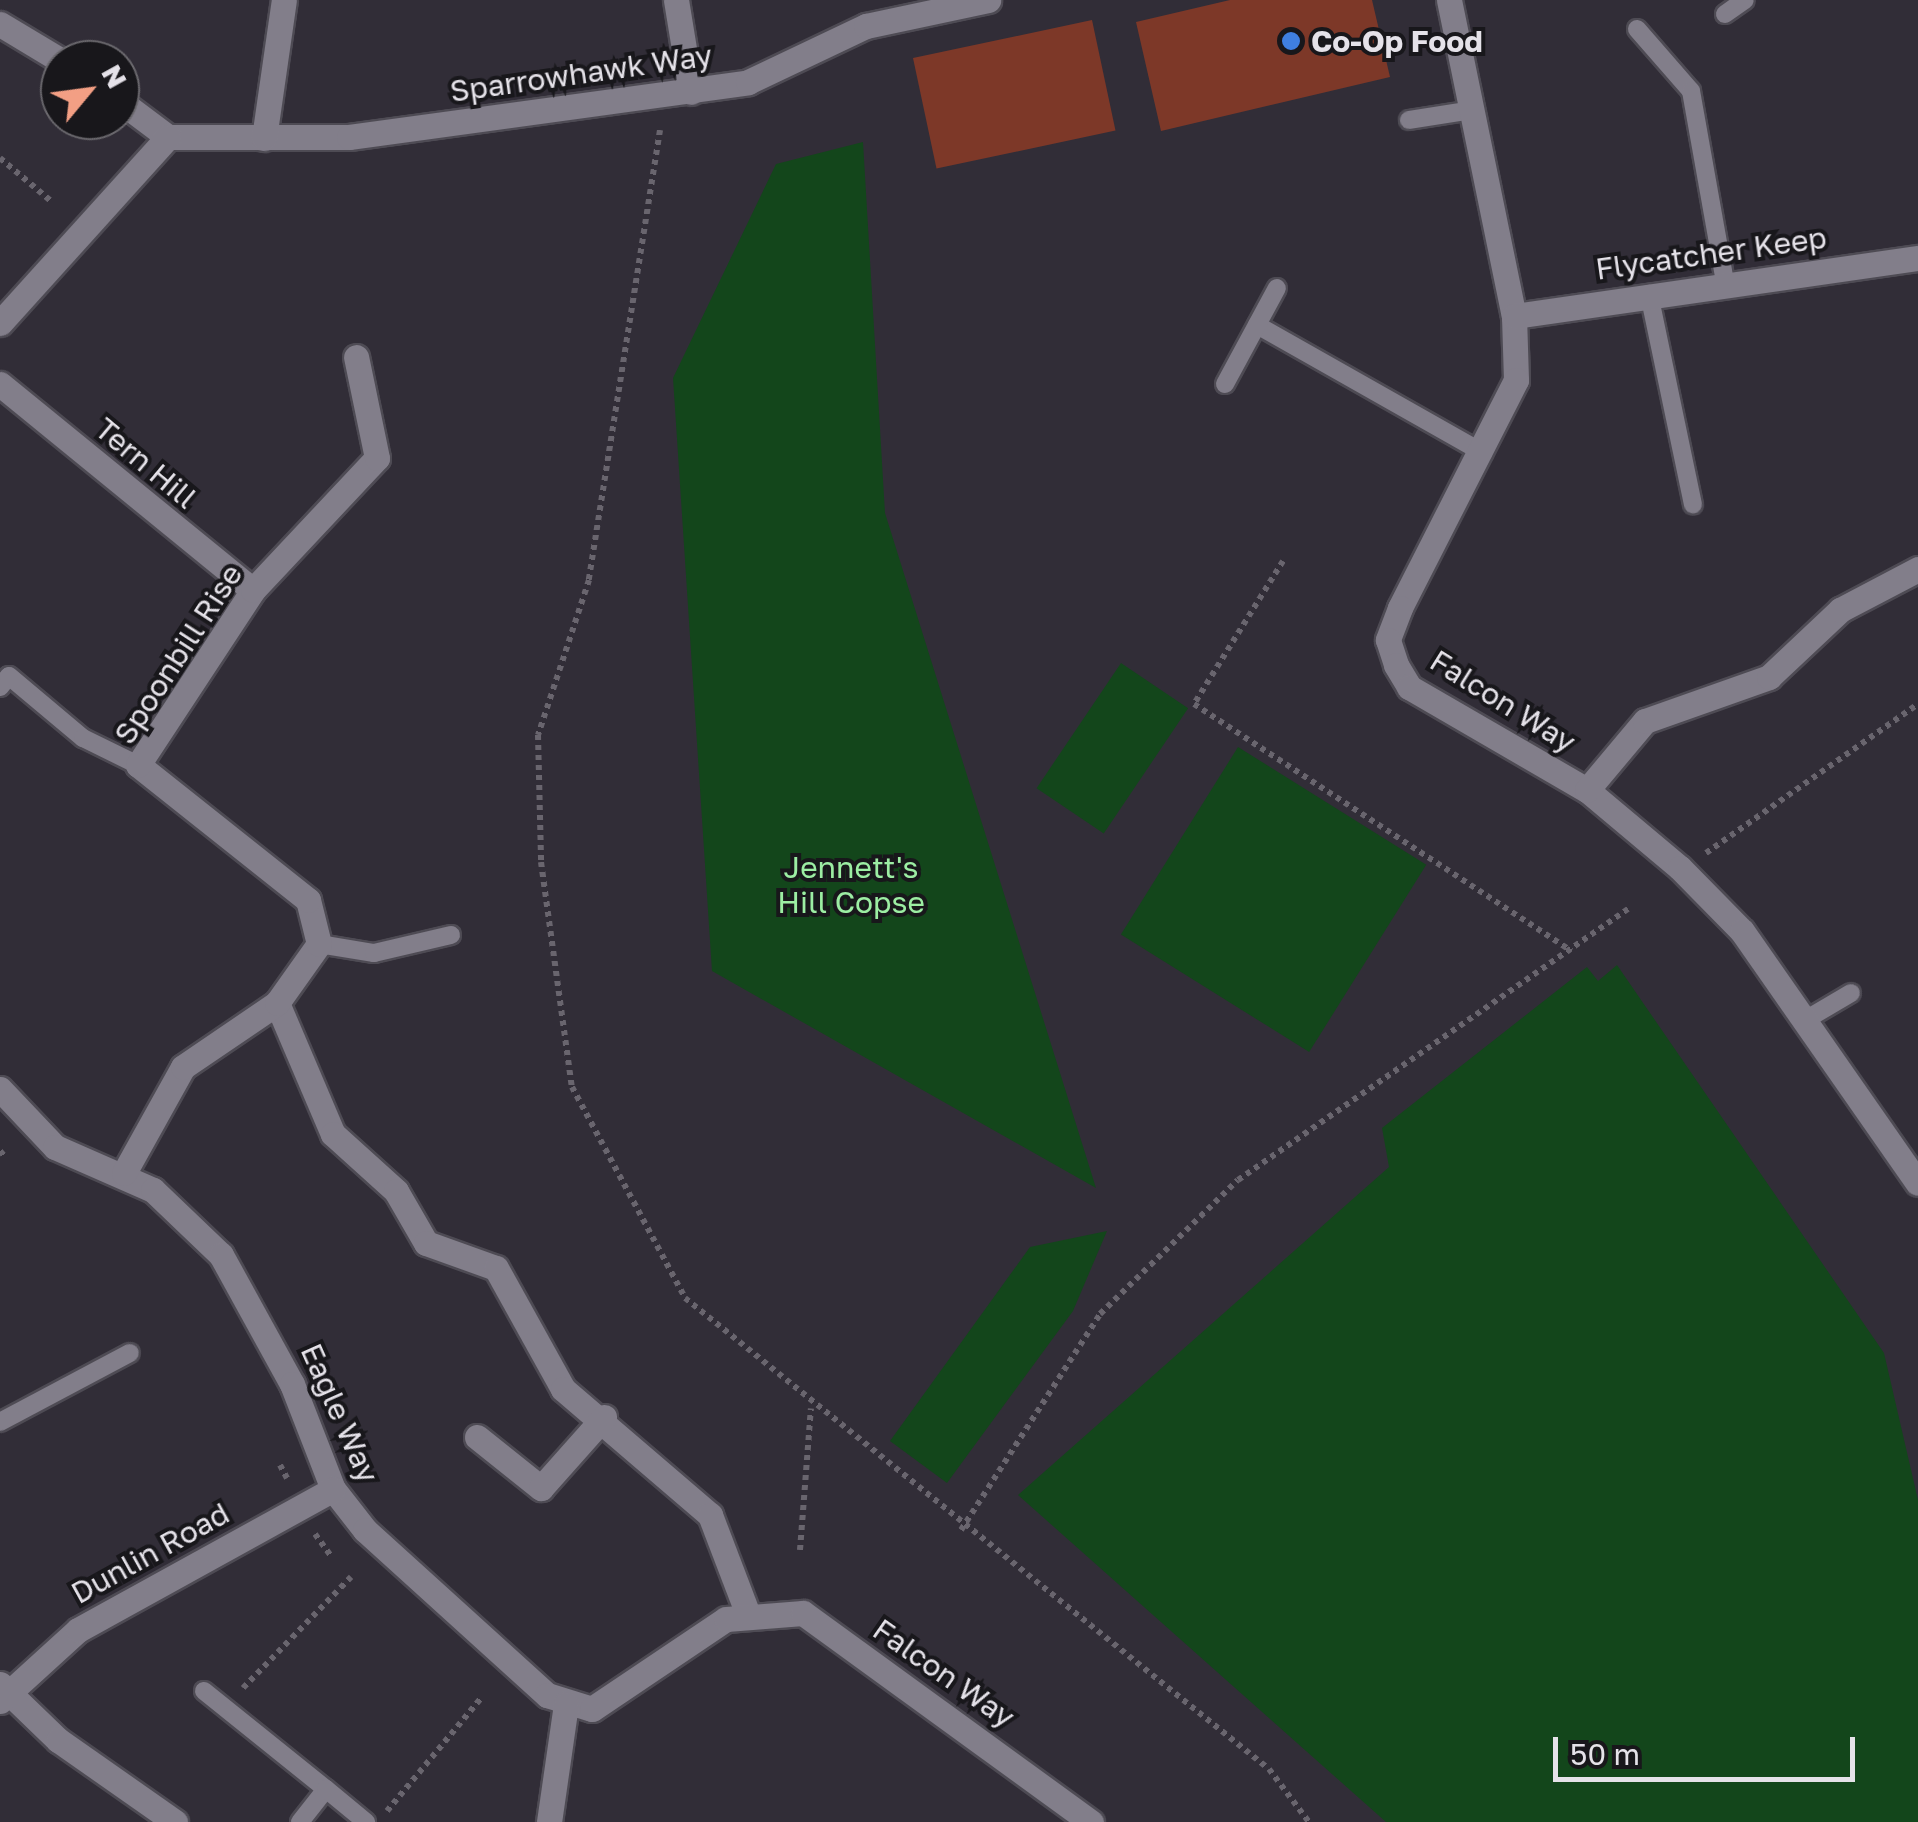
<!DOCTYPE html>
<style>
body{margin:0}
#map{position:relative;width:1918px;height:1822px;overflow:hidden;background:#312d37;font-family:"Golos Text",sans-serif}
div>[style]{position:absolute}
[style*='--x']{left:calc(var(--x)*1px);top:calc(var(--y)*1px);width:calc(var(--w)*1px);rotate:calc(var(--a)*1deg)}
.green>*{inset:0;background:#13461b;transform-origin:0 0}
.building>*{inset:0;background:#7d3828;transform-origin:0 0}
.path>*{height:6px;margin-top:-3px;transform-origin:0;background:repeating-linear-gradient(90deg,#69656e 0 5px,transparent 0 10px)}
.roads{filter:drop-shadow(2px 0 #4e4b54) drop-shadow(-2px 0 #4e4b54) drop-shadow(0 2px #4e4b54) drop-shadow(0 -2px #4e4b54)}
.service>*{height:18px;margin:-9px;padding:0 9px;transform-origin:9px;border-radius:9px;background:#827e8a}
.minor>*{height:25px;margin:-12.5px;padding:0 12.5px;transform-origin:12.5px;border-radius:12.5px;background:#827e8a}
.dots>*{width:28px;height:28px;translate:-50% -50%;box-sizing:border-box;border:5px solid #18171b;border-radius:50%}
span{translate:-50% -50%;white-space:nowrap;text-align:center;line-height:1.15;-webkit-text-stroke:8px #18171b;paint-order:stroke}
.poi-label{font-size:30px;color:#e5e2e9;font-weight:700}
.left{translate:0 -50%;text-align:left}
.street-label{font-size:30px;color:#e5e2e9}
.park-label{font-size:30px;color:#9ceea3}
.north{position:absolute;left:40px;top:40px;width:100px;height:100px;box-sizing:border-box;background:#18171b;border:2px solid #6a686d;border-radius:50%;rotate:61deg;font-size:28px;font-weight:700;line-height:40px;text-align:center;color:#e5e2e9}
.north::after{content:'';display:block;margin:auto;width:35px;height:45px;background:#f39f84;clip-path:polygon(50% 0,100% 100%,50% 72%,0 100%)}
.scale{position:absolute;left:1553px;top:1737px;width:302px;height:45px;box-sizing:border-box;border:5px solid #e5e2e9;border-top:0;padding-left:12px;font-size:30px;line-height:35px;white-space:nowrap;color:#e5e2e9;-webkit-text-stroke:8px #18171b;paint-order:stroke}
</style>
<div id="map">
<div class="green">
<i style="clip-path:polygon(863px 142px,885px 513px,1096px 1188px,712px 971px,673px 378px,776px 164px)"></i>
<i style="left:1121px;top:663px;width:81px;height:151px;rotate:34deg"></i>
<i style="left:1238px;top:747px;width:222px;height:221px;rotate:32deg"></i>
<i style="clip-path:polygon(1617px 965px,1884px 1353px,1918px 1500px,1918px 1822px,1386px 1822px,1018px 1495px,1389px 1167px,1382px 1128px,1587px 967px,1598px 981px)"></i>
<i style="clip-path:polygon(1107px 1231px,1073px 1311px,947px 1483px,890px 1441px,1030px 1247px)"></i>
</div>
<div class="building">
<i style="clip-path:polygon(1230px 0,1372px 0,1390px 77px,1161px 131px,1136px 22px)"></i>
<i style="left:1092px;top:20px;width:113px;height:183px;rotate:78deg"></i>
</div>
<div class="path">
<i style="--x:660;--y:130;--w:456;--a:99"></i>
<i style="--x:589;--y:580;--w:163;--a:108.2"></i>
<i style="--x:538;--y:735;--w:127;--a:88.6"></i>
<i style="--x:541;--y:862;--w:227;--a:82.2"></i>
<i style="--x:572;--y:1087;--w:239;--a:61.8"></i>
<i style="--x:685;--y:1298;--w:750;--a:38.89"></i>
<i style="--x:1269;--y:1769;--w:66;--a:53"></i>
<i style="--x:0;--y:158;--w:68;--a:40.2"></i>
<i style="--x:1283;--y:561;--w:168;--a:121.9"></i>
<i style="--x:1194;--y:704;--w:451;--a:33.2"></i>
<i style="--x:1706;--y:853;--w:259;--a:-35.1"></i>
<i style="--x:0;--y:1151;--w:9;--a:49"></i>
<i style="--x:280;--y:1465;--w:15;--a:62"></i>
<i style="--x:961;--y:1530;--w:257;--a:-57.2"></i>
<i style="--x:1100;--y:1314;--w:192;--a:-44.2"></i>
<i style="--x:1238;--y:1180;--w:475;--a:-34.8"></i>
<i style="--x:315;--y:1534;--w:29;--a:54"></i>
<i style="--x:800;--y:1550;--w:142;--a:-85.6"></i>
<i style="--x:243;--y:1688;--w:155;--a:-45.8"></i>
<i style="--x:387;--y:1811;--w:148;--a:-50.2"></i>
</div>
<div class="roads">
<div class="service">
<i style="--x:1725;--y:14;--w:24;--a:-35"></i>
<i style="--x:1637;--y:29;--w:82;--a:48.9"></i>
<i style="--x:1691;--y:91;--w:194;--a:79.9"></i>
<i style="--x:1409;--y:120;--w:64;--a:-9"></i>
<i style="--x:1649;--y:294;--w:215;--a:78.2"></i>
<i style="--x:1257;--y:325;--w:260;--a:29.5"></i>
<i style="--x:1225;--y:384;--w:109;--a:-61.6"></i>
<i style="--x:0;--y:687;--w:14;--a:-51"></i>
<i style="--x:9;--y:676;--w:97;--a:40"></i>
<i style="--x:83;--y:738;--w:61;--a:26.1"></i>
<i style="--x:319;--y:944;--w:56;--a:9.3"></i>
<i style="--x:374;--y:953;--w:79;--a:-13.2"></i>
<i style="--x:1807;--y:1019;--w:51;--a:-30.6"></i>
<i style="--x:0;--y:1422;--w:147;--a:-28"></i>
<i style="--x:204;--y:1691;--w:156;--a:38.8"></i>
<i style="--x:326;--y:1789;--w:42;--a:128.2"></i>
<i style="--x:326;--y:1789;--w:52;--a:39.5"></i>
</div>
<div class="minor">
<i style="--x:676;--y:0;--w:93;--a:80.7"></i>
<i style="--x:1449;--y:0;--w:323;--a:78.4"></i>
<i style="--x:1514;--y:316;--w:64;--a:88.2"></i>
<i style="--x:1516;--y:380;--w:256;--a:117"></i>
<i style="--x:1400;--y:608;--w:34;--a:111"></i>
<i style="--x:1388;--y:640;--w:26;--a:72"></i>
<i style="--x:1396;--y:665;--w:26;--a:59"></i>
<i style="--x:1409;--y:687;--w:206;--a:30.1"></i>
<i style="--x:1587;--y:790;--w:121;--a:40"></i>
<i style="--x:1680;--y:868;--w:88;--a:45.5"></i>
<i style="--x:1742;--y:931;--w:307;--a:55.1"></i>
<i style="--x:0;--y:24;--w:70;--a:31"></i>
<i style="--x:120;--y:101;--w:60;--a:36.9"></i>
<i style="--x:168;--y:137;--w:181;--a:0"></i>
<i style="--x:349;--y:137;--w:403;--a:-7.8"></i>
<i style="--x:748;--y:82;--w:131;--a:-25.4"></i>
<i style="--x:866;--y:26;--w:125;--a:-12"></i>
<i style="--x:264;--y:138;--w:139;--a:-81.8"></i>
<i style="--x:1514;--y:316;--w:408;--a:-8.2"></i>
<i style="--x:0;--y:323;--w:251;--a:-47.9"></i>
<i style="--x:0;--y:384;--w:326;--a:39.2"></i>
<i style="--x:1587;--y:790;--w:90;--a:-50"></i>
<i style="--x:1645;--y:721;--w:132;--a:-19.5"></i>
<i style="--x:1769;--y:677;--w:98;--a:-43.3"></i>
<i style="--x:1840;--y:610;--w:88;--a:-27.7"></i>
<i style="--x:277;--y:1003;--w:142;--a:66.9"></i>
<i style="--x:333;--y:1134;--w:85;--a:42.1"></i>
<i style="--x:396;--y:1191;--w:60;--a:60"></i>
<i style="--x:426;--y:1243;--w:74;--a:19.7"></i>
<i style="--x:496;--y:1268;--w:138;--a:61"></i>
<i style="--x:563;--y:1389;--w:194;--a:40.6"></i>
<i style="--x:710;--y:1515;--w:104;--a:69.1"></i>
<i style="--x:0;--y:1089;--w:80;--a:46.5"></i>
<i style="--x:55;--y:1147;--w:107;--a:23.7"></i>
<i style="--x:153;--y:1190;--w:94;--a:43.7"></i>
<i style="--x:221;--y:1255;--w:147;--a:61.2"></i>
<i style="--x:292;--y:1384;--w:113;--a:68.7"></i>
<i style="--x:333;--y:1489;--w:52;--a:52"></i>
<i style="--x:365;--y:1530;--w:246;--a:42.2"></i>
<i style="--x:547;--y:1695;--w:47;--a:17.3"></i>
<i style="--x:592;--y:1709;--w:161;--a:-33.9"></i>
<i style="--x:726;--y:1619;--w:77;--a:-4.5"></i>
<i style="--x:803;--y:1613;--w:356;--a:36"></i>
<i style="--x:124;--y:1173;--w:121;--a:-60.9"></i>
<i style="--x:183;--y:1067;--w:114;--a:-34.2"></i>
<i style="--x:277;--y:1003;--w:72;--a:-54.6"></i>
<i style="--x:319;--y:944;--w:45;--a:-104"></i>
<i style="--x:308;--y:900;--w:217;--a:-141.5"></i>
<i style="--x:138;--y:765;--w:209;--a:-56.7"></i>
<i style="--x:253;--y:590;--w:181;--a:-46.8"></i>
<i style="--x:377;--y:458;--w:103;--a:-101.7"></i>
<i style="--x:477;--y:1437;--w:82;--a:38.6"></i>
<i style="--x:541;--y:1488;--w:95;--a:-48.4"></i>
<i style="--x:0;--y:1684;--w:81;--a:44"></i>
<i style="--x:58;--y:1740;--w:143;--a:35"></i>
<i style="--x:0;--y:1701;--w:105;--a:-42.3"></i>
<i style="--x:78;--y:1630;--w:291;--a:-28.9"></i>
<i style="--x:549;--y:1822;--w:119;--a:-81.8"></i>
</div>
</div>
<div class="dots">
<i style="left:1291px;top:41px;background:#3f7fe0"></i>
</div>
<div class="poi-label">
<span class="left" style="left:1311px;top:41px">Co-Op Food</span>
</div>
<div class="street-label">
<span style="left:581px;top:73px;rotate:-8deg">Sparrowhawk Way</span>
<span style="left:1711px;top:253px;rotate:-8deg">Flycatcher Keep</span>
<span style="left:146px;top:463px;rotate:40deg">Tern Hill</span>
<span style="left:178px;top:654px;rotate:-57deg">Spoonbill Rise</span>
<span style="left:1503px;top:701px;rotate:32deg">Falcon Way</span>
<span style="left:340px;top:1413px;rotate:66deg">Eagle Way</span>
<span style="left:150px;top:1553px;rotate:-29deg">Dunlin Road</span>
<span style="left:944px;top:1673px;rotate:35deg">Falcon Way</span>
</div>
<div class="park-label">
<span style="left:851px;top:884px">Jennett's<br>Hill Copse</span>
</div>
<div class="north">N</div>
<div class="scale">50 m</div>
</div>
